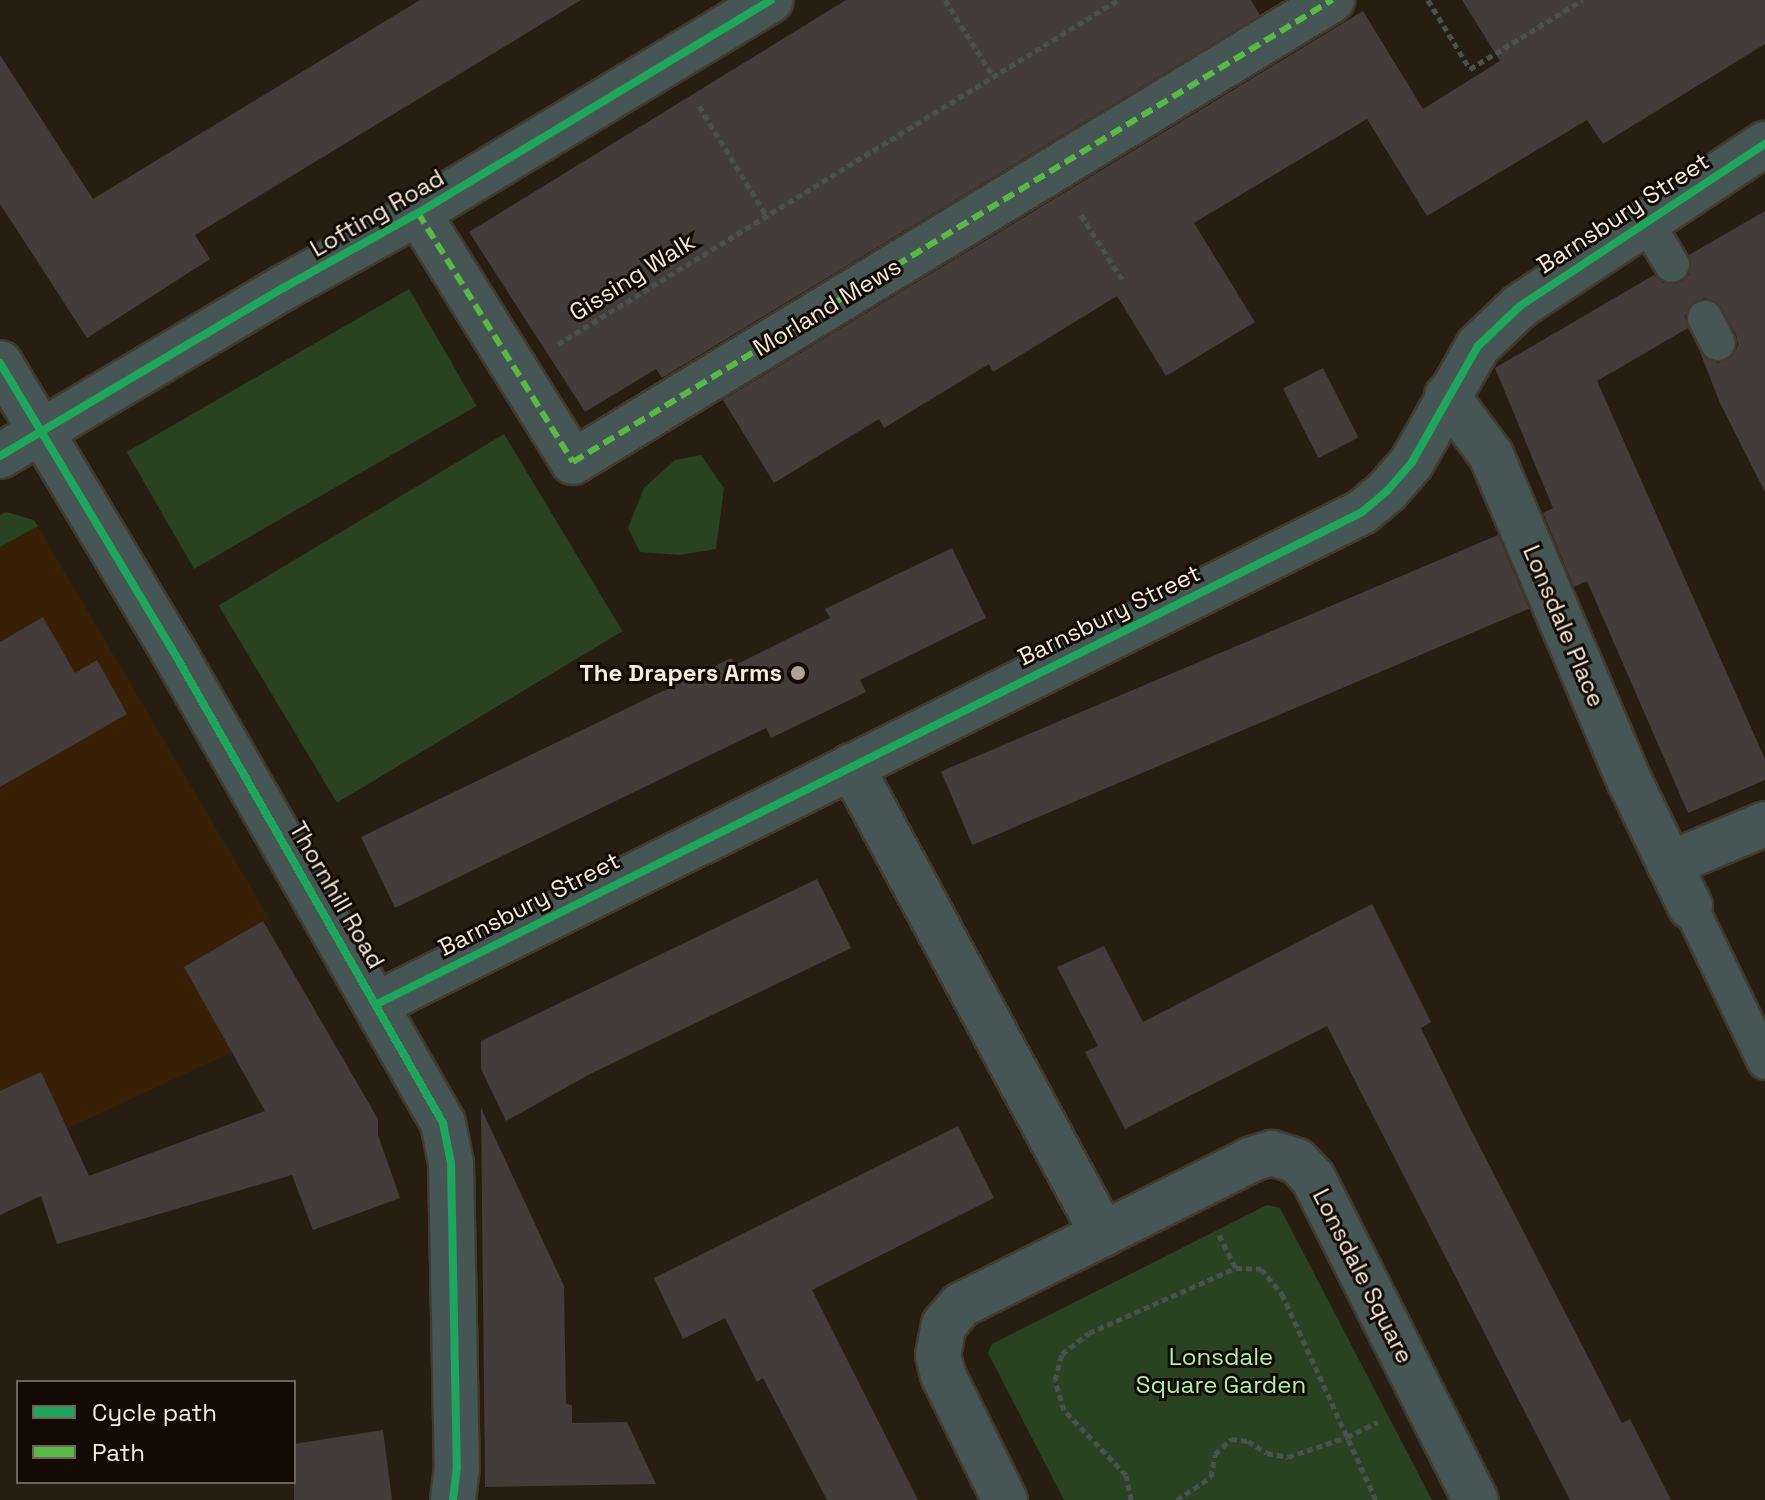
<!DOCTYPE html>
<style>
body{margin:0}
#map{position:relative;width:1765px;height:1500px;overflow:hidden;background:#271d11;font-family:"Space Grotesk",sans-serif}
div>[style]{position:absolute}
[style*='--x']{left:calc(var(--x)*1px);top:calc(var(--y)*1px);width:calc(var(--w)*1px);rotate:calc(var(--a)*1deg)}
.built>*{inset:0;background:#372006}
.green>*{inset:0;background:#294322;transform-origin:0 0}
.building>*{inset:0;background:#443c3a;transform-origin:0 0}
.path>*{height:5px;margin-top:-2.5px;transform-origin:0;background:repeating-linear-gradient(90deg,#48524e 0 6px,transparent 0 10px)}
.roads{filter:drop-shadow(2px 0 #433a2f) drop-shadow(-2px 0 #433a2f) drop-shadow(0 2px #433a2f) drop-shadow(0 -2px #433a2f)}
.service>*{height:34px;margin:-17px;padding:0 17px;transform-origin:17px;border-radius:17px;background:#455654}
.minor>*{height:44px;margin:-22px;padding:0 22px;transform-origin:22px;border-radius:22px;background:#455654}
.tertiary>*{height:44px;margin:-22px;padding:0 22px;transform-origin:22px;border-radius:22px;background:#455654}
.quiet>*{height:6px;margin-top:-3px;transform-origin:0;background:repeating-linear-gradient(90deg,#58b947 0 12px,transparent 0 18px)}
.cycleway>*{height:8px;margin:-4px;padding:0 4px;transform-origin:4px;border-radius:4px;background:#20a55d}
.dots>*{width:22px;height:22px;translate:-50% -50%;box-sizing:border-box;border:4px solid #120a03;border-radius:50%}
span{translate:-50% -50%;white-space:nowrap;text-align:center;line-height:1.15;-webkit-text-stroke:6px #120a03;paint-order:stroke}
.street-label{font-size:24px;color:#f8ebde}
.poi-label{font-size:24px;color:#f8ebde;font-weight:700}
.right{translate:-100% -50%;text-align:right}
.park-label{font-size:24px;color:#adf3a3}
.legend{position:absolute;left:16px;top:1380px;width:280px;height:104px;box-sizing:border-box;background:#120a03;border:2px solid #6e645b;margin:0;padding:10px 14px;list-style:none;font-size:24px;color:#f8ebde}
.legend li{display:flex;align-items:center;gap:16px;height:40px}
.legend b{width:40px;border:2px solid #6e645b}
</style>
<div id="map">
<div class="built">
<i style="clip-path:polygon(6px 512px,34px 520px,269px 918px,264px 921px,313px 1006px,232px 1052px,0 1160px,0 515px)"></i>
</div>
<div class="green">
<i style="left:409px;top:289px;width:135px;height:326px;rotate:60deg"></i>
<i style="left:504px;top:434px;width:230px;height:333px;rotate:59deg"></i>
<i style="clip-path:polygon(701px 455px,724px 488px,716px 549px,679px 555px,640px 552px,628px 528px,644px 488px,675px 460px)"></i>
<i style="clip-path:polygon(6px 512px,34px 520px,38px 526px,0 547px,0 515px)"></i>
<i style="clip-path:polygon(1267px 1205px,1280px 1208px,1432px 1500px,1064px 1500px,988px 1353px,992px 1344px)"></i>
</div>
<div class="building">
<i style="clip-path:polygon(420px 0,581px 0,195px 235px,210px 259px,87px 338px,0 204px,0 55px,93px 199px)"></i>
<i style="clip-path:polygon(846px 0,1251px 0,1260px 15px,662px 378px,656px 369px,585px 412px,469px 232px)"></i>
<i style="clip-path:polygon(1462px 0,1765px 0,1765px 44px,1603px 144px,1587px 120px,1427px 216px,1367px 119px,1194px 223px,1255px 322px,1166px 376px,1117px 296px,993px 372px,989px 364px,884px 428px,879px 419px,774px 483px,723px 400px,1363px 11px,1423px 109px,1500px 61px)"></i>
<i style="clip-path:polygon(1765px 211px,1765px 492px,1720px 403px,1700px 352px,1718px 363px,1734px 354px,1738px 345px,1736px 334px,1716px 302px,1705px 298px,1695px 301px,1685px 316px,1688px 328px,1597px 381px,1765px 759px,1765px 780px,1688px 813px,1587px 581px,1574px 587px,1543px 513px,1553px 508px,1495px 368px,1654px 275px,1663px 283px,1682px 282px,1690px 274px,1689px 255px)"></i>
<i style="left:1323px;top:368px;width:78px;height:45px;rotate:63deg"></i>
<i style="left:1498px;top:535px;width:80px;height:605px;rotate:67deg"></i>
<i style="clip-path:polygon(952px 548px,986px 618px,860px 680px,866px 692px,771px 738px,766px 728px,395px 908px,361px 837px,731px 658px,735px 665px,830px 618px,825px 609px)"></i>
<i style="clip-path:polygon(43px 617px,75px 673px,97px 660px,127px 714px,0 787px,0 642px)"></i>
<i style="clip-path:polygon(817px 879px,851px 948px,590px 1074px,506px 1121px,481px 1069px,481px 1041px)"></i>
<i style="clip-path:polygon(1372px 904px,1431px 1022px,1421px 1028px,1465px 1118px,1622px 1423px,1630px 1419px,1671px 1500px,1570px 1500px,1327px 1026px,1125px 1129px,1085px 1052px,1098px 1046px,1057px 967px,1104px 946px,1143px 1022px)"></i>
<i style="clip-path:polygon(263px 921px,378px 1119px,378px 1135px,400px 1198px,313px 1230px,292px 1175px,57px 1244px,41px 1196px,0 1215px,0 1091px,41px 1072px,89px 1176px,265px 1111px,184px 967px)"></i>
<i style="clip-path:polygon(481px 1108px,564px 1286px,566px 1404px,572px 1405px,572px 1423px,627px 1422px,656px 1484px,485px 1487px)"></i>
<i style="clip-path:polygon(958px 1126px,994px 1198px,812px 1290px,918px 1500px,827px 1500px,763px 1378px,757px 1382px,725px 1318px,683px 1339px,654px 1278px)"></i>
<i style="clip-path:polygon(383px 1430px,392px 1500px,294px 1500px,294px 1444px)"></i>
</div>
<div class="path">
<i style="--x:945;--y:0;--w:90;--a:57.7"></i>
<i style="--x:1428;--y:0;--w:81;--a:58.7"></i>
<i style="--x:1470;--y:69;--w:132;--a:-31.6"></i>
<i style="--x:699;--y:106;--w:128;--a:58.4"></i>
<i style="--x:1081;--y:215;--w:78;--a:57.5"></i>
<i style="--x:558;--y:344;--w:657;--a:-31.56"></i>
<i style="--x:1219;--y:1235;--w:37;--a:63"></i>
<i style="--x:1131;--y:1500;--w:25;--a:-101"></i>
<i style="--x:1126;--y:1475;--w:90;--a:-133.6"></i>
<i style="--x:1064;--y:1410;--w:31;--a:-107"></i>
<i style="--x:1055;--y:1380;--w:27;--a:-75"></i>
<i style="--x:1062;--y:1354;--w:34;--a:-38"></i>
<i style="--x:1089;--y:1333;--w:161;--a:-23.9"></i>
<i style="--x:1236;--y:1268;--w:25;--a:2"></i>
<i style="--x:1261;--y:1269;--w:33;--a:50"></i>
<i style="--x:1282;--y:1294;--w:226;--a:65.5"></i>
<i style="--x:1177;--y:1500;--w:41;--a:-34.1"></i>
<i style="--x:1211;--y:1477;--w:23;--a:-80"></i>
<i style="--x:1215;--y:1454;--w:22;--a:-43"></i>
<i style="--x:1231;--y:1439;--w:17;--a:7"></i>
<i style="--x:1248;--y:1441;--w:22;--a:32"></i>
<i style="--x:1267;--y:1453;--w:21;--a:11"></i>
<i style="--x:1288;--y:1457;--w:62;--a:-18.7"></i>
<i style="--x:1347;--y:1437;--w:34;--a:-26"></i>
</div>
<div class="roads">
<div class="service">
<i style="--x:1646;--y:222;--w:50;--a:58.8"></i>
<i style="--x:1705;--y:318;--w:28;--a:63"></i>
<i style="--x:1690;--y:906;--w:173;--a:64.3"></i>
</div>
<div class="minor">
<i style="--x:418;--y:213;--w:293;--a:58.1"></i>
<i style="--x:573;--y:462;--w:889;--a:-31.33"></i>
<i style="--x:1447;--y:396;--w:74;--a:53.3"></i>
<i style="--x:1491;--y:455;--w:355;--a:67"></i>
<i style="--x:1630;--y:782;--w:138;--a:64.2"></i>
<i style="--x:0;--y:456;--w:329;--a:-30.7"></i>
<i style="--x:283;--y:288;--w:154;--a:-29.1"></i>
<i style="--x:418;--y:213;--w:412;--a:-31.1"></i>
<i style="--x:851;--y:766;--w:532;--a:61.7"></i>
<i style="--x:1669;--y:864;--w:104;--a:-22.6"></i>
<i style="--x:377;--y:1004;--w:1101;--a:-26.54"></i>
<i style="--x:1362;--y:512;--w:33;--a:-40"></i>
<i style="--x:1387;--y:491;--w:38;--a:-49"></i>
<i style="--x:1412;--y:462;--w:133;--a:-60.4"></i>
<i style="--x:1478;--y:346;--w:58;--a:-43.6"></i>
<i style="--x:1520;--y:306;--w:294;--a:-33.5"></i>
<i style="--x:1005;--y:1500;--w:140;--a:-116.4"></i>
<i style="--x:943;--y:1375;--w:21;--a:-104"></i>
<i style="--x:938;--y:1355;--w:31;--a:-79"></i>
<i style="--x:944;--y:1325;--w:26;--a:-50"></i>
<i style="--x:961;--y:1305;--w:326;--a:-26.6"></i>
<i style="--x:1252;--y:1159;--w:21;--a:-17"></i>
<i style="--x:1272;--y:1153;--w:26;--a:18"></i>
<i style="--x:1297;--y:1161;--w:23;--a:47"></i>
<i style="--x:1313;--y:1178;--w:361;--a:63.2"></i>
</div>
<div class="tertiary">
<i style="--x:0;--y:363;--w:334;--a:59"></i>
<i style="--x:172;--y:649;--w:546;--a:60.24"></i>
<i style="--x:443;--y:1123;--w:41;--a:78.7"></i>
<i style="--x:451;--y:1163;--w:304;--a:88.9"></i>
<i style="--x:457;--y:1467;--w:33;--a:97"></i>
</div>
</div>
<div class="quiet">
<i style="--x:418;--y:213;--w:293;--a:58.1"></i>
<i style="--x:573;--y:462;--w:889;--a:-31.33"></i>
</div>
<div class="cycleway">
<i style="--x:0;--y:363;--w:334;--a:59"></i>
<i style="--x:172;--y:649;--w:546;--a:60.24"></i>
<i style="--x:443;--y:1123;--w:41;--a:78.7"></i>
<i style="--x:451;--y:1163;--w:304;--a:88.9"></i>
<i style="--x:457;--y:1467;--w:33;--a:97"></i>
<i style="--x:0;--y:456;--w:329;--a:-30.7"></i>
<i style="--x:283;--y:288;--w:154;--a:-29.1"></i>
<i style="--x:418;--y:213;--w:412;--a:-31.1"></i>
<i style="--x:377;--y:1004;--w:1101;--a:-26.54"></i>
<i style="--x:1362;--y:512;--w:33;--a:-40"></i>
<i style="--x:1387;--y:491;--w:38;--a:-49"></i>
<i style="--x:1412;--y:462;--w:133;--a:-60.4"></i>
<i style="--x:1478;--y:346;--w:58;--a:-43.6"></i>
<i style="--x:1520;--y:306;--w:294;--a:-33.5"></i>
</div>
<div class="dots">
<i style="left:798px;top:673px;background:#afa396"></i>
</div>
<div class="street-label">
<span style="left:377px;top:213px;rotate:-30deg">Lofting Road</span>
<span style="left:1623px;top:213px;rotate:-33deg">Barnsbury Street</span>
<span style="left:632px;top:277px;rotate:-32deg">Gissing Walk</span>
<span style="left:827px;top:307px;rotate:-31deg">Morland Mews</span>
<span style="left:1109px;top:615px;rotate:-26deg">Barnsbury Street</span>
<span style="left:1564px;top:626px;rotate:67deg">Lonsdale Place</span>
<span style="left:337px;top:895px;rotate:60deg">Thornhill Road</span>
<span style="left:529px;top:904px;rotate:-27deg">Barnsbury Street</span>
<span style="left:1363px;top:1276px;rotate:63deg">Lonsdale Square</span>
</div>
<div class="poi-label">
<span class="right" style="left:782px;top:673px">The Drapers Arms</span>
</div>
<div class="park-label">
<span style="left:1221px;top:1371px">Lonsdale<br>Square Garden</span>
</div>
<ul class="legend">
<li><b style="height:10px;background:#20a55d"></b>Cycle path</li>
<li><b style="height:10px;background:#58b947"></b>Path</li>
</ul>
</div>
